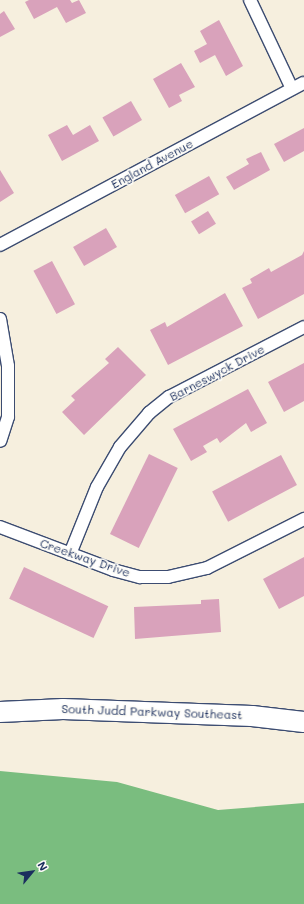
<!DOCTYPE html>
<style>
body{margin:0}
#map{position:relative;width:304px;height:904px;overflow:hidden;background:#f6efde;font-family:Mali,sans-serif}
div>[style]{position:absolute}
[style*='--x']{left:calc(var(--x)*1px);top:calc(var(--y)*1px);width:calc(var(--w)*1px);rotate:calc(var(--a)*1deg)}
.forest>*{inset:0;background:#7abd7f}
.building>*{inset:0;background:#d9a2bb;transform-origin:0 0}
.roads{filter:drop-shadow(1px 0 #3c4c71) drop-shadow(-1px 0 #3c4c71) drop-shadow(0 1px #3c4c71) drop-shadow(0 -1px #3c4c71)}
.minor>*{height:12px;margin:-6px;padding:0 6px;transform-origin:6px;border-radius:6px;background:#fff}
.trunk>*{height:20px;margin:-10px;padding:0 10px;transform-origin:10px;border-radius:10px;background:#fff}
span{translate:-50% -50%;white-space:nowrap;text-align:center;line-height:1.15;-webkit-text-stroke:3.5px #fdfcf7;paint-order:stroke}
.street-label{font-size:12px;color:#1b2f5e}
.north{position:absolute;left:12px;top:852px;width:40px;height:40px;-webkit-text-stroke:3px #fdfcf7;paint-order:stroke;rotate:61deg;font-size:11px;font-weight:700;line-height:16px;text-align:center;color:#1b2f5e}
.north::after{content:'';display:block;margin:auto;width:14px;height:18px;background:#1b2f5e;clip-path:polygon(50% 0,100% 100%,50% 72%,0 100%)}
</style>
<div id="map">
<div class="forest">
<i style="clip-path:polygon(0 771px,117px 782px,218px 810px,304px 803px,304px 904px,0 904px)"></i>
</div>
<div class="building">
<i style="clip-path:polygon(29px 0,70px 0,72px 3px,79px 0,86px 13px,66px 23px,57px 7px,34px 19px,25px 2px)"></i>
<i style="clip-path:polygon(4px 11px,15px 29px,0 37px,0 14px)"></i>
<i style="clip-path:polygon(219px 20px,243px 66px,226px 76px,215px 55px,200px 63px,194px 51px,207px 44px,200px 31px)"></i>
<i style="clip-path:polygon(181px 63px,195px 87px,179px 95px,182px 101px,169px 108px,153px 79px)"></i>
<i style="left:131px;top:101px;width:22px;height:33px;rotate:60deg"></i>
<i style="clip-path:polygon(67px 125px,73px 135px,90px 125px,99px 141px,62px 161px,48px 135px)"></i>
<i style="clip-path:polygon(304px 128px,304px 151px,284px 162px,274px 144px)"></i>
<i style="clip-path:polygon(261px 152px,270px 170px,234px 190px,226px 177px,249px 164px,246px 159px)"></i>
<i style="clip-path:polygon(0 170px,14px 193px,0 202px)"></i>
<i style="left:209px;top:176px;width:21px;height:39px;rotate:61deg"></i>
<i style="left:208px;top:211px;width:15px;height:20px;rotate:58deg"></i>
<i style="left:106px;top:228px;width:22px;height:38px;rotate:60deg"></i>
<i style="clip-path:polygon(304px 251px,304px 294px,258px 319px,242px 288px,252px 283px,250px 279px,269px 268px,271px 272px,302px 255px)"></i>
<i style="left:52px;top:261px;width:49px;height:21px;rotate:62deg"></i>
<i style="clip-path:polygon(225px 293px,243px 326px,168px 365px,150px 330px,165px 322px,167px 327px)"></i>
<i style="clip-path:polygon(118px 347px,146px 375px,84px 435px,62px 412px,75px 400px,71px 396px,109px 363px,105px 359px)"></i>
<i style="clip-path:polygon(304px 363px,304px 401px,284px 412px,268px 382px)"></i>
<i style="clip-path:polygon(248px 389px,267px 423px,251px 432px,246px 423px,220px 443px,217px 438px,203px 446px,207px 452px,191px 461px,173px 429px)"></i>
<i style="left:149px;top:454px;width:32px;height:89px;rotate:26deg"></i>
<i style="left:281px;top:455px;width:34px;height:78px;rotate:62deg"></i>
<i style="clip-path:polygon(304px 557px,304px 596px,279px 609px,263px 579px)"></i>
<i style="left:24px;top:567px;width:93px;height:35px;rotate:25deg"></i>
<i style="clip-path:polygon(219px 599px,221px 632px,135px 639px,134px 607px,201px 604px,201px 600px)"></i>
</div>
<div class="roads">
<div class="minor">
<i style="--x:250;--y:0;--w:98;--a:64.7"></i>
<i style="--x:0;--y:245;--w:344;--a:-28.1"></i>
<i style="--x:0;--y:319;--w:48;--a:80.3"></i>
<i style="--x:8;--y:366;--w:51;--a:90"></i>
<i style="--x:8;--y:417;--w:25;--a:108"></i>
<i style="--x:0;--y:527;--w:121;--a:20.8"></i>
<i style="--x:113;--y:570;--w:28;--a:15"></i>
<i style="--x:140;--y:577;--w:28;--a:0"></i>
<i style="--x:168;--y:577;--w:40;--a:-13"></i>
<i style="--x:207;--y:568;--w:109;--a:-26.8"></i>
<i style="--x:70;--y:554;--w:72;--a:-68.1"></i>
<i style="--x:97;--y:487;--w:46;--a:-60.1"></i>
<i style="--x:120;--y:447;--w:45;--a:-49.5"></i>
<i style="--x:149;--y:413;--w:26;--a:-39"></i>
<i style="--x:169;--y:397;--w:152;--a:-27.4"></i>
</div>
<div class="trunk">
<i style="--x:0;--y:712;--w:63;--a:-2.7"></i>
<i style="--x:63;--y:709;--w:189;--a:2.1"></i>
<i style="--x:252;--y:716;--w:52;--a:6.6"></i>
</div>
</div>
<div class="street-label">
<span style="left:152px;top:164px;rotate:-28deg">England Avenue</span>
<span style="left:217px;top:373px;rotate:-28deg">Barneswyck Drive</span>
<span style="left:85px;top:558px;rotate:19deg">Creekway Drive</span>
<span style="left:152px;top:712px;rotate:2deg">South Judd Parkway Southeast</span>
</div>
<div class="north">N</div>
</div>
